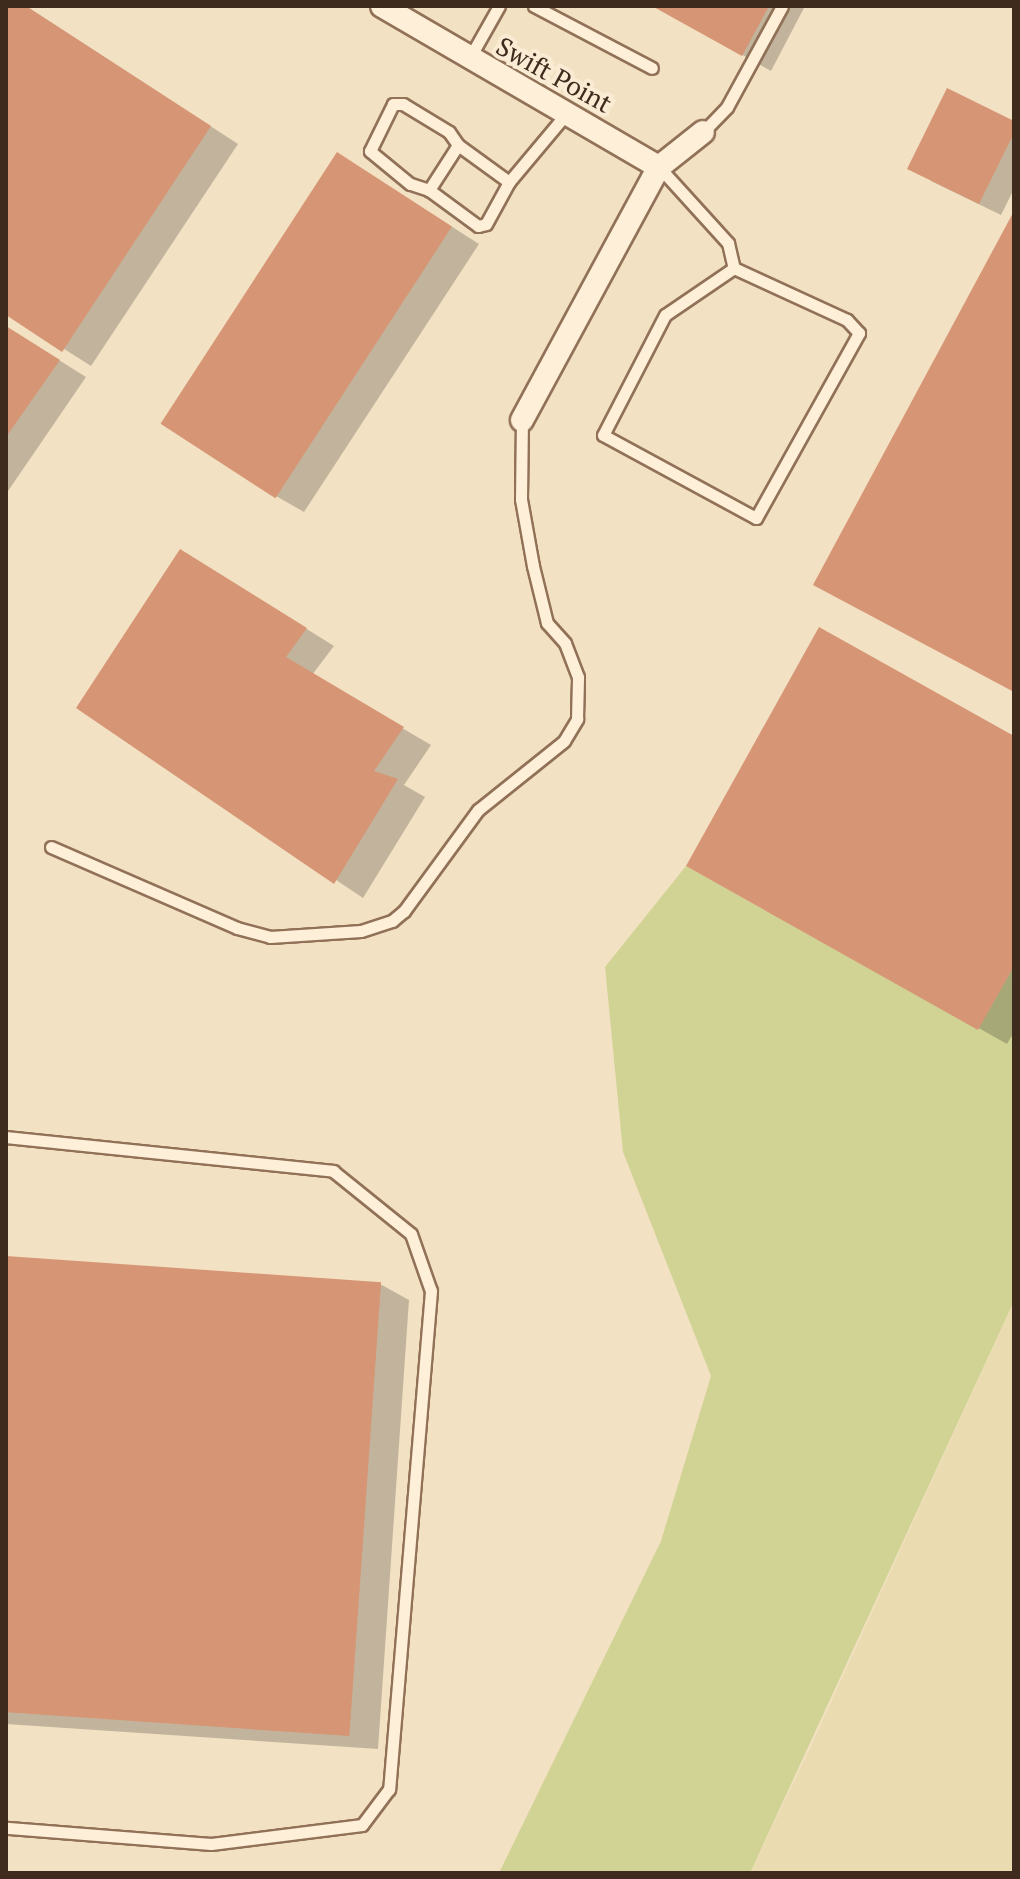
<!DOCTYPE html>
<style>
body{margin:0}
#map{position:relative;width:1020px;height:1879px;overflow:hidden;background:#f3e1c3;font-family:"PT Serif",serif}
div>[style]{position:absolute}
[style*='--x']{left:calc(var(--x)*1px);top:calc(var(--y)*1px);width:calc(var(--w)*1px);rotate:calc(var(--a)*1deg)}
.farmland>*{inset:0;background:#eadcb0}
.green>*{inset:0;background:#d1d395}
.shadow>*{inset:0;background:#0003}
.building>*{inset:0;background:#d69575;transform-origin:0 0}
.roads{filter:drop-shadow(2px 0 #917157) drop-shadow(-2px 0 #917157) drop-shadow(0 2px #917157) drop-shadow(0 -2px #917157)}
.service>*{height:11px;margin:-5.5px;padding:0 5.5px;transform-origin:5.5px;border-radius:5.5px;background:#fdefd8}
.minor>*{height:22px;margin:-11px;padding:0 11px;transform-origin:11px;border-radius:11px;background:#fdefd8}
span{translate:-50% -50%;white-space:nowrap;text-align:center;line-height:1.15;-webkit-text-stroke:8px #faecd4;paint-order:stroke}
.street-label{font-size:26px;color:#3f2b1d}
.frame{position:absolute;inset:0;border:8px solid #3f2b1d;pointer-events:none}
</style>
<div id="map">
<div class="farmland">
<i style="clip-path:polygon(1014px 1301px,1014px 1873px,750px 1873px,809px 1750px)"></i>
</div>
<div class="green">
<i style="clip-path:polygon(686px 866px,978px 1029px,1014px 966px,1014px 1301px,750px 1873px,499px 1873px,661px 1541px,711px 1376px,623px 1152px,605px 967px)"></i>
</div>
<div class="shadow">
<i style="clip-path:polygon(6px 6px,26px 6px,238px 144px,91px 366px,6px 312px)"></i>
<i style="clip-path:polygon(655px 6px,805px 6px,771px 71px)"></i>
<i style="clip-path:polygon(1014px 123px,1014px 189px,1001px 215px,931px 181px)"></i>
<i style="clip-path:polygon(338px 154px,479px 244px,304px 512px,276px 496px)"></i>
<i style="clip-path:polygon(6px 327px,86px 377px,6px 494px)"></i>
<i style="clip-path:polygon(209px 568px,334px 646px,312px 675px,431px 745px,404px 785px,425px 797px,363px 898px,79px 708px)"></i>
<i style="clip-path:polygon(1014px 738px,1014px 1032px,1007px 1044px,689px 865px)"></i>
<i style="clip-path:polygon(6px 1258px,380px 1284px,409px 1300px,378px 1749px,6px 1724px)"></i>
</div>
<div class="building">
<i style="clip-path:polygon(6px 6px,26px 6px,211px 126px,62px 352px,6px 315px)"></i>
<i style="clip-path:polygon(652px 6px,769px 6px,742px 56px)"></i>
<i style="clip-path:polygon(947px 88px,1014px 121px,1014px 133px,979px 204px,907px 169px)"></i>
<i style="left:337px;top:152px;width:137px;height:324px;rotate:33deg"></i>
<i style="clip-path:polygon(1014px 211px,1014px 692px,813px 585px)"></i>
<i style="clip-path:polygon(6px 326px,60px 360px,6px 437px)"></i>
<i style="clip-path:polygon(180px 549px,307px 628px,286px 657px,404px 727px,374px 771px,398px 779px,334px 884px,76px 708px)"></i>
<i style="clip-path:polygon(819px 627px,1014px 736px,1014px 966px,978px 1030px,686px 866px)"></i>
<i style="left:6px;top:1256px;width:376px;height:455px;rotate:4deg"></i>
</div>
<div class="roads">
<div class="service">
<i style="--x:534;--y:6;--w:133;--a:27.7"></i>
<i style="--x:469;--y:59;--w:61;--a:-60.5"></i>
<i style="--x:703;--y:132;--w:35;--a:-46"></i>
<i style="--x:727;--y:107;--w:115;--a:-61.4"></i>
<i style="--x:659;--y:167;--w:103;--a:47.8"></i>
<i style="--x:728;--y:243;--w:26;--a:77"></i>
<i style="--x:734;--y:268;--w:83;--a:145.7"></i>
<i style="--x:665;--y:315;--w:135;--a:117.3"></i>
<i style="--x:603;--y:435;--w:174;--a:28.5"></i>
<i style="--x:756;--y:518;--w:212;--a:-60.9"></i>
<i style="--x:859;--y:333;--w:18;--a:-133"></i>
<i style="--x:847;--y:320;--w:124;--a:-155.3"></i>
<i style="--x:509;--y:182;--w:63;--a:-144"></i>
<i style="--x:458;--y:145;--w:54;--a:122.8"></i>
<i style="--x:429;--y:190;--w:61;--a:36.3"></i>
<i style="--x:478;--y:226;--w:8;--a:-14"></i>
<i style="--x:486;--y:224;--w:48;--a:-61.3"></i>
<i style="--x:509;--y:182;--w:89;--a:-50"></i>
<i style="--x:429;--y:190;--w:20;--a:-162"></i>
<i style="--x:410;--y:184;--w:52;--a:-140.5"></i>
<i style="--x:370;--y:151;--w:52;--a:-63.9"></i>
<i style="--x:393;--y:104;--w:10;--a:0"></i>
<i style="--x:403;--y:104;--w:54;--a:31.3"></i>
<i style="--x:449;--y:132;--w:16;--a:55"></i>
<i style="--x:51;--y:847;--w:203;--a:23.5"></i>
<i style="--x:237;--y:928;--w:34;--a:15"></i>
<i style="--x:270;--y:937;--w:91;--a:-3.8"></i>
<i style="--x:361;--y:931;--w:33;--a:-18"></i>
<i style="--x:392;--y:921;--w:16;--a:-40"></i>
<i style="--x:404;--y:911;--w:125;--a:-53.8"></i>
<i style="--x:478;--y:810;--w:110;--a:-38.7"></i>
<i style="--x:564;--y:741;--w:26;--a:-59"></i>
<i style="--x:577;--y:719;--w:42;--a:-88.6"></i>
<i style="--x:578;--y:677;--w:36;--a:-111"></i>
<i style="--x:565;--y:643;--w:27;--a:-132"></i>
<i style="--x:547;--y:623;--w:59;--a:-103.8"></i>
<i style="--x:533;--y:566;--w:68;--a:-100.2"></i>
<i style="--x:521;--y:499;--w:79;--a:-89.3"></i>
<i style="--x:6;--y:1137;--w:329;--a:5.9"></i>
<i style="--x:333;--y:1171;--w:100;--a:38.9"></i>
<i style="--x:411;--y:1234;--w:60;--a:70.7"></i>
<i style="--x:431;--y:1291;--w:500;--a:94.8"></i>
<i style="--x:389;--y:1789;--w:45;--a:126.9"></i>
<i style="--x:362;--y:1825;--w:152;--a:172.8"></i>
<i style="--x:211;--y:1844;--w:206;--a:-175.5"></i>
</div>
<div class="minor">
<i style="--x:382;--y:6;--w:320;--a:30.2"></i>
<i style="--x:522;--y:420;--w:288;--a:-61.6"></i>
<i style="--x:659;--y:167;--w:56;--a:-38.5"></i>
</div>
</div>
<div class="street-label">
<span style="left:554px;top:75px;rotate:29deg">Swift Point</span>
</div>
<div class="frame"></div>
</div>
